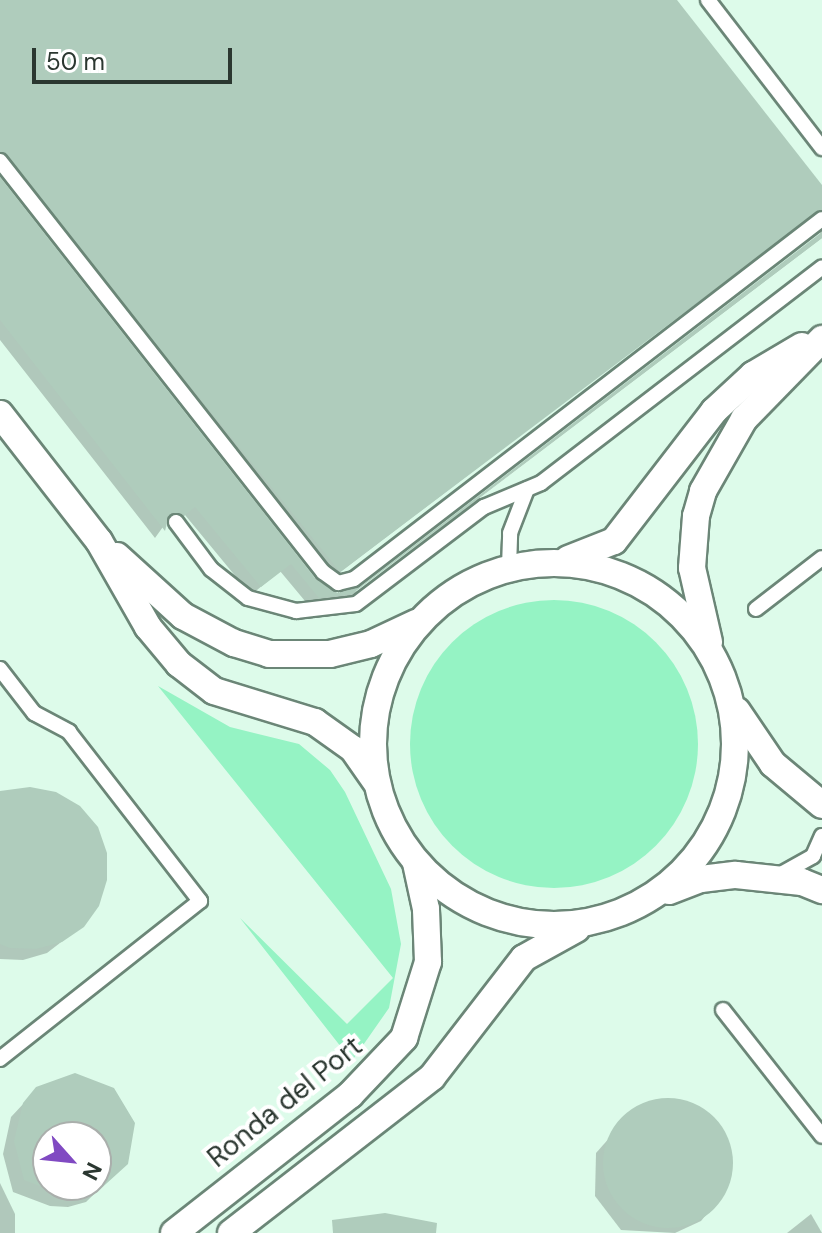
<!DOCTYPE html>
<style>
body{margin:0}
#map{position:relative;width:822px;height:1233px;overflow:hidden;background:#ddfbea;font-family:"DM Sans",sans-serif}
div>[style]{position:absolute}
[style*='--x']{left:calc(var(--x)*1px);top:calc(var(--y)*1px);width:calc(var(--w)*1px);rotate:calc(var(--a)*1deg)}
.green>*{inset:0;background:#95f3c4}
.round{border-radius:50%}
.shadow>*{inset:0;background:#0003}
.building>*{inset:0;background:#afccbc}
.roads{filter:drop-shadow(2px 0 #6b8677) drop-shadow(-2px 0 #6b8677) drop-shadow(0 2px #6b8677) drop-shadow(0 -2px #6b8677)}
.service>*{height:14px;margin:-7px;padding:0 7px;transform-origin:7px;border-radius:7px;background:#fff}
.minor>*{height:26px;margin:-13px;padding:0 13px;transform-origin:13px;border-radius:13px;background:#fff}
.minor>.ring{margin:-13px;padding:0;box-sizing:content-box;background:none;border:26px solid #fff;border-radius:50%}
span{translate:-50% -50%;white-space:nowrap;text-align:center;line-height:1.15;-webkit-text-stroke:8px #fff;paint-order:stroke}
.street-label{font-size:28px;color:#2b3730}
.north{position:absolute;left:32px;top:1121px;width:80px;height:80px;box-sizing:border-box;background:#fff;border:2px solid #aaafac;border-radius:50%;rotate:117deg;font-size:22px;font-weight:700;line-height:32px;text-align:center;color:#2b3730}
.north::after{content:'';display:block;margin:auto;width:28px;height:36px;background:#804ac2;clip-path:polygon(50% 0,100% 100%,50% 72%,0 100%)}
.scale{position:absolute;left:32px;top:48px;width:200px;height:36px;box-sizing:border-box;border:4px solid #2b3730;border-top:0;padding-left:10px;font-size:24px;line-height:28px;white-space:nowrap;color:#2b3730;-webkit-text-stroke:6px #fff;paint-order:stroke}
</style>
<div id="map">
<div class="green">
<i class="round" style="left:410px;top:600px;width:288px;height:288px"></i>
<i style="clip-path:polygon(158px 686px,230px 727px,299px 744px,330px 770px,345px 792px,391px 889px,401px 944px,389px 1008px,352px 1061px,240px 918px,347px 1024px,393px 978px)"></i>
</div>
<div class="shadow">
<i style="clip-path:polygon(0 0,675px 0,822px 188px,822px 238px,370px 581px,820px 236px,821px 221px,805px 219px,330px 580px,0 165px)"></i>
<i style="clip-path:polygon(0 180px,314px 580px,335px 595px,357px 591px,341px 603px,310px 607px,280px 571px,251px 595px,185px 515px,165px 524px,155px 538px,0 340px)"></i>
<i style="clip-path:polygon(0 794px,82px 926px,47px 953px,23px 960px,0 959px)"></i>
<i style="clip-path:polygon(evenodd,113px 1089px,126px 1163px,86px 1202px,68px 1207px,50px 1206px,13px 1192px,3px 1154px,11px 1117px,25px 1102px,113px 1089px,48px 1137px,96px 1137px,96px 1185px,48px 1185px,48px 1137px)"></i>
<i style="clip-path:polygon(654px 1102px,694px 1105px,724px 1132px,730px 1150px,726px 1190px,701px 1221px,675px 1233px,621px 1230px,595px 1196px,596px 1153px,635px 1109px)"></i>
<i style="clip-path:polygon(0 1183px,15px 1214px,15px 1233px,0 1233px)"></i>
<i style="clip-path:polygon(811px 1214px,822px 1233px,787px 1233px)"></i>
</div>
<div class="building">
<i style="clip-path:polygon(0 0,677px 0,822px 185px,822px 209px,340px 572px,0 151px)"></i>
<i style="clip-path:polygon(0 177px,315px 578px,337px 593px,360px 587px,822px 232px,822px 238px,352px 594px,319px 598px,291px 564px,261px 587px,195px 507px,184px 516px,169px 515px,165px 531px,0 320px)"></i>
<i style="clip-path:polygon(30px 787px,56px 792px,80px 806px,98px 827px,107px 853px,107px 880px,99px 906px,84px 927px,62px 942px,36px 949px,10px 948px,0 944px,0 791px)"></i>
<i style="clip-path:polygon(75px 1073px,114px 1088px,135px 1123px,128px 1164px,96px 1193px,96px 1137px,48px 1137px,48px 1189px,24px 1180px,14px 1141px,23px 1103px,36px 1087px)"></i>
<i class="round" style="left:603px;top:1098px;width:130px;height:130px"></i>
<i style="clip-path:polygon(385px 1213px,437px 1223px,436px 1233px,333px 1233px,332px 1220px)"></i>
</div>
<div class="roads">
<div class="service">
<i style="--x:708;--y:0;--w:187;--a:52.4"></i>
<i style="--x:0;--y:161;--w:523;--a:51.84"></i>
<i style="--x:323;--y:572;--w:19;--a:36"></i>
<i style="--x:338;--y:583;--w:16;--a:-14"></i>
<i style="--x:354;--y:579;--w:590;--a:-37.57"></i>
<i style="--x:176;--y:522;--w:59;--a:53.3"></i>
<i style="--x:211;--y:569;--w:47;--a:38.1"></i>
<i style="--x:248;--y:598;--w:50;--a:15.2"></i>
<i style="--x:296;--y:611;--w:60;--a:-6.7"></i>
<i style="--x:356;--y:604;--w:161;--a:-37.2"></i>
<i style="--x:484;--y:507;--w:62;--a:-22.8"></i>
<i style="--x:541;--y:483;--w:354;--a:-37.5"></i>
<i style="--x:509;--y:567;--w:34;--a:-88"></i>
<i style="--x:510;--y:533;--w:47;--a:-68.9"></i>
<i style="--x:756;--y:609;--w:83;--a:-37.7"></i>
<i style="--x:0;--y:669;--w:56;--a:52.3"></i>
<i style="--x:34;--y:713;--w:40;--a:28"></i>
<i style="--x:69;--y:732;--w:214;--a:52.2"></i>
<i style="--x:200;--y:901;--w:255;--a:141.7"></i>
<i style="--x:779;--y:875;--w:39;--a:-29"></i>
<i style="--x:813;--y:856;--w:22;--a:-66"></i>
<i style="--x:723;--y:1010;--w:160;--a:51.8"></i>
</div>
<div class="minor">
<i style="--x:0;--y:414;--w:161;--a:52.1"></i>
<i style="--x:99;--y:541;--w:99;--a:60.3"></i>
<i style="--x:148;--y:627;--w:48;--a:50"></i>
<i style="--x:179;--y:664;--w:44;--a:37.6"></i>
<i style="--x:214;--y:691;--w:106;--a:17.1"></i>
<i style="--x:315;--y:722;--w:47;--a:35.4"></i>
<i style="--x:353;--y:749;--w:39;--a:55"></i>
<i style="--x:117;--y:556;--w:89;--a:42.3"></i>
<i style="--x:183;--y:616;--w:58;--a:27.9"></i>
<i style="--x:234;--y:643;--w:37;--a:17"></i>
<i style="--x:269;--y:654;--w:61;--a:0"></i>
<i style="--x:330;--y:654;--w:42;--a:-13.7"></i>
<i style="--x:371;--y:644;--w:50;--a:-25"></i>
<i style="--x:568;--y:559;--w:49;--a:-21.4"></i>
<i style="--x:614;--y:541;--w:164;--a:-52.4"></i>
<i style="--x:714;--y:411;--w:53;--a:-42.7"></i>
<i style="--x:753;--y:375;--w:57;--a:-30.6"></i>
<i class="ring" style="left:373px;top:563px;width:336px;height:336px"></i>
<i style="--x:709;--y:642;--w:76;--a:-102.9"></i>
<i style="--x:692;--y:568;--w:52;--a:-85.6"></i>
<i style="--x:696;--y:516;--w:26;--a:-74"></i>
<i style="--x:703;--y:491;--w:83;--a:-60.3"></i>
<i style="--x:744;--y:419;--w:112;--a:-45.7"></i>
<i style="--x:737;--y:711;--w:64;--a:55.8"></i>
<i style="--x:773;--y:764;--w:64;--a:39.9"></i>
<i style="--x:669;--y:891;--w:34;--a:-21"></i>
<i style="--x:701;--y:879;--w:35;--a:-7"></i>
<i style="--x:736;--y:875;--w:66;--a:6.1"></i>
<i style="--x:802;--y:882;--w:22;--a:22"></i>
<i style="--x:174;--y:1233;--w:224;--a:-38.1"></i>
<i style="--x:350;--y:1095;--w:79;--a:-46.5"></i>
<i style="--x:404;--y:1038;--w:80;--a:-72.5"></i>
<i style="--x:428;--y:962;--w:53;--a:-92.2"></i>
<i style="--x:426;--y:909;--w:47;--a:-102.3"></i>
<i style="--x:231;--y:1233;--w:254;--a:-37.8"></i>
<i style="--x:432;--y:1077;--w:150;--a:-52.3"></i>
<i style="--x:524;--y:958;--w:60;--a:-29.1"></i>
</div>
</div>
<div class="street-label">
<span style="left:285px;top:1102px;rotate:-39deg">Ronda del Port</span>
</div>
<div class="north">N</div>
<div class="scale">50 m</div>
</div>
